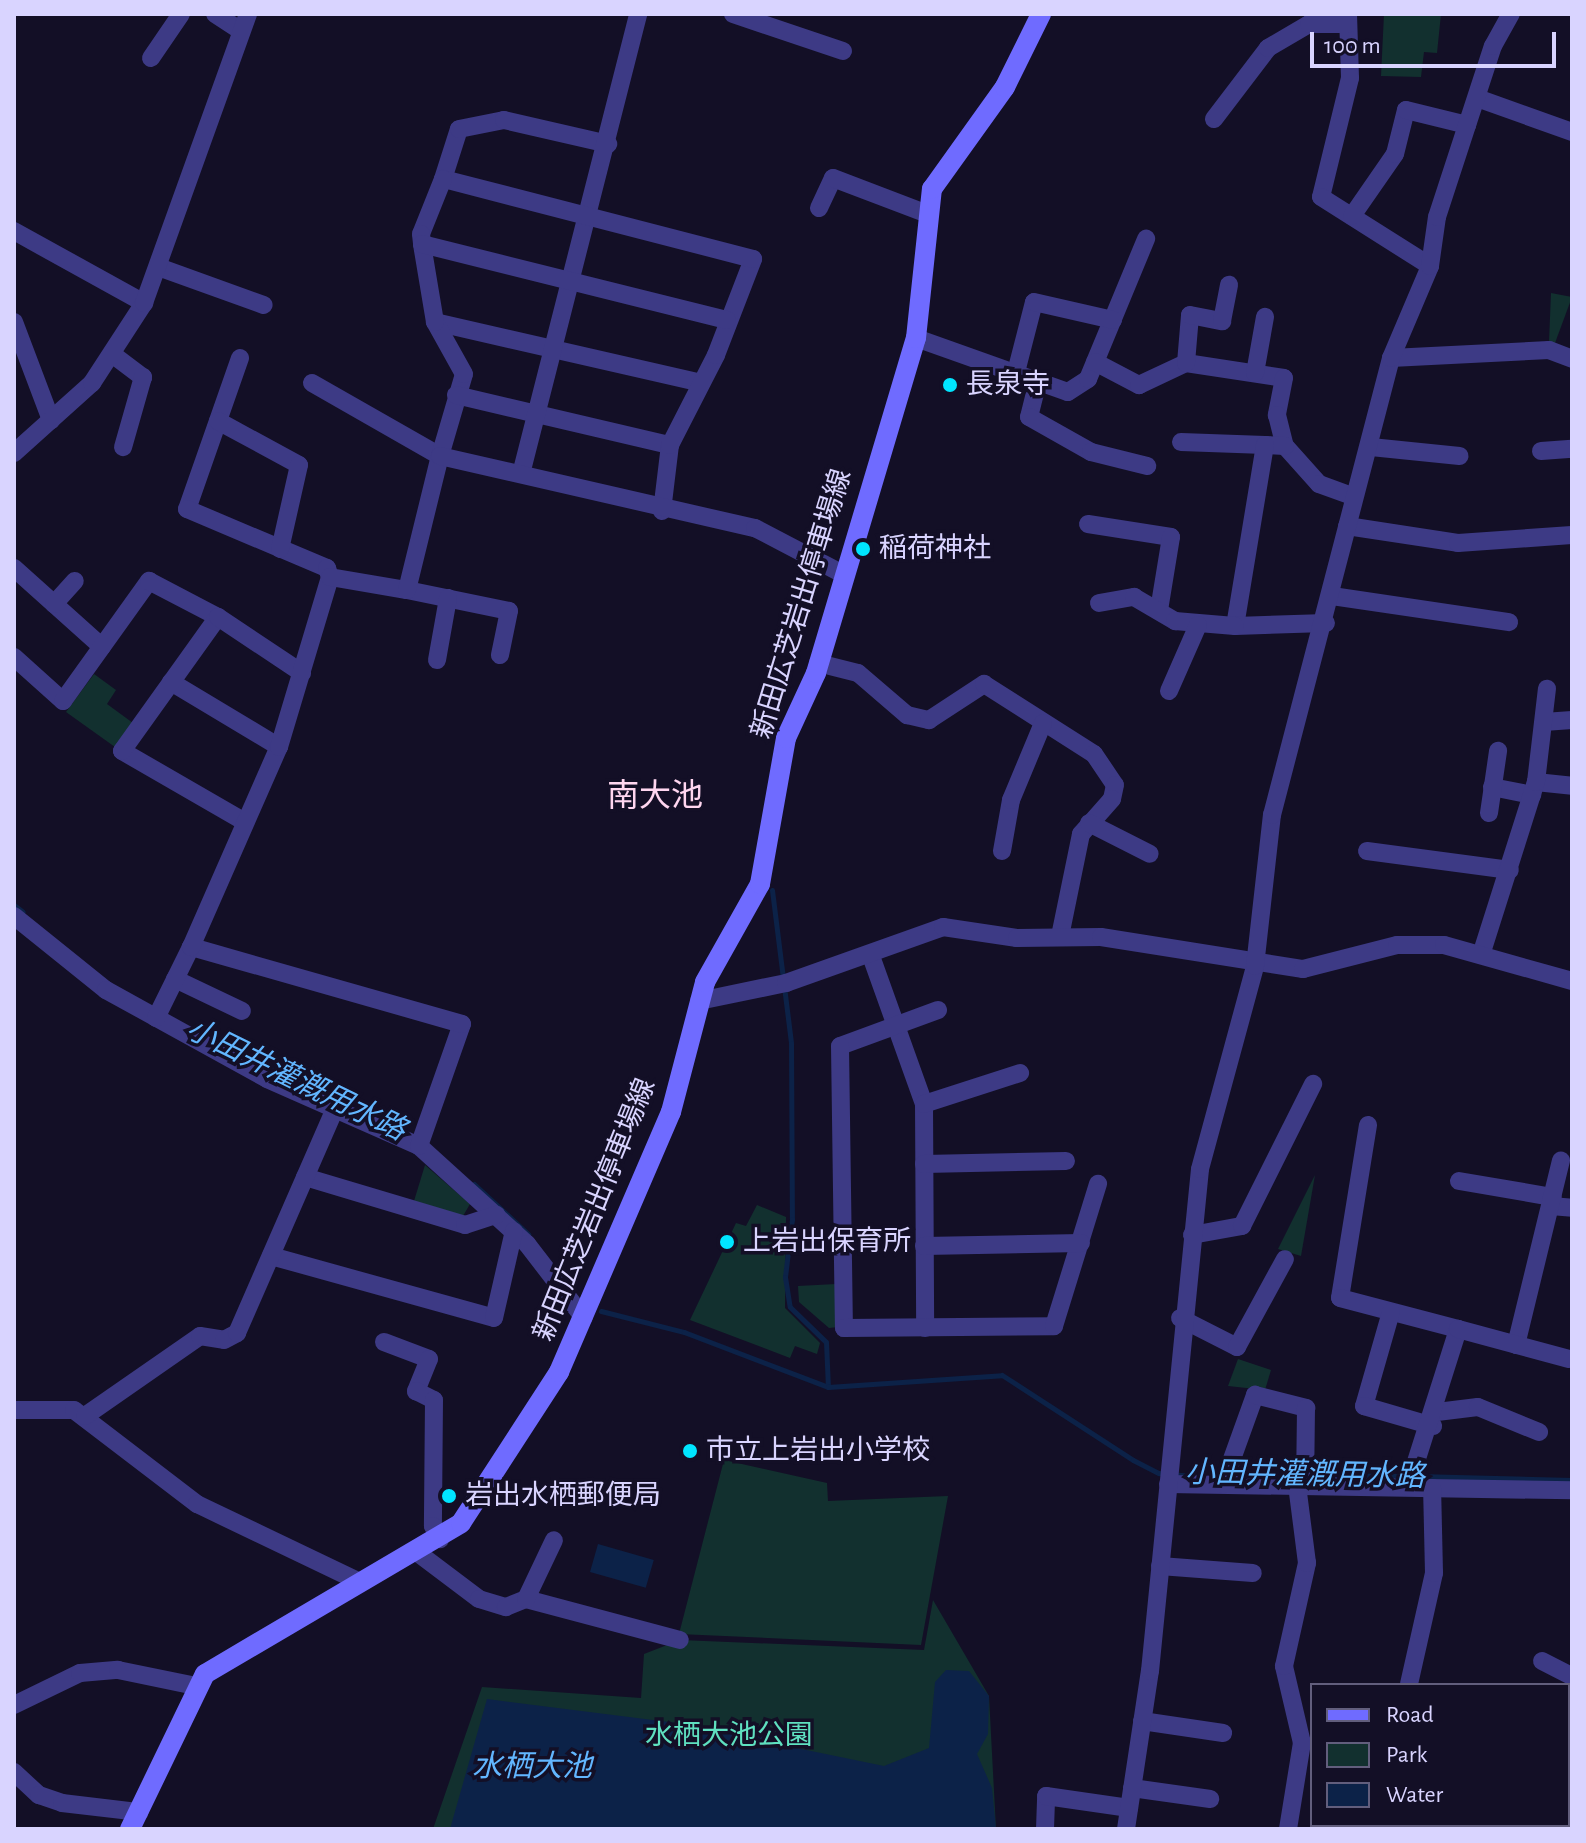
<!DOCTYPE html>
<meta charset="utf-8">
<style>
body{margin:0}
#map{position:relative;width:1586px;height:1843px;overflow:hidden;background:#130f26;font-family:"Alegreya Sans","Noto Sans JP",sans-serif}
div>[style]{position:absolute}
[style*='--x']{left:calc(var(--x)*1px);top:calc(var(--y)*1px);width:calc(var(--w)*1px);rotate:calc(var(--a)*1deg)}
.green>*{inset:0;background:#12302f}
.water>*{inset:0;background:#0c2248;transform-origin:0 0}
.stream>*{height:5px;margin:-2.5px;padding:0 2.5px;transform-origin:2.5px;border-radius:2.5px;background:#0c2248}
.minor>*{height:18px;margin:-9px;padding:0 9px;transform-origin:9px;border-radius:9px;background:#3d3a85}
.secondary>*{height:20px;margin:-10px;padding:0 10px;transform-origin:10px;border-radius:10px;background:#6f6bff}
.dots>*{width:22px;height:22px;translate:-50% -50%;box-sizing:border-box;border:4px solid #130f26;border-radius:50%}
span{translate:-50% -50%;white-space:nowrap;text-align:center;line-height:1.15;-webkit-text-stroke:7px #130f26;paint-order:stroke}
.poi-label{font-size:28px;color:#d9d4ff}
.left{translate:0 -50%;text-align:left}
.street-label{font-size:28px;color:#d9d4ff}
.park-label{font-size:28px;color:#5fe0c0}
.water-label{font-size:30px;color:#62b6ff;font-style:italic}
.quarter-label{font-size:32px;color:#ffd6f0}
.frame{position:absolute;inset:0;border:16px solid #d9d4ff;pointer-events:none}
.legend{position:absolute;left:1310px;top:1683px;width:260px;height:144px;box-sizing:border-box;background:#130f26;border:2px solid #625e7d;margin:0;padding:10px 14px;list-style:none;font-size:24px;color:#d9d4ff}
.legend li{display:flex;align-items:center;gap:16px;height:40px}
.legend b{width:40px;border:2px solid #625e7d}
.scale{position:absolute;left:1310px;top:32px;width:246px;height:36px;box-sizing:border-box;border:4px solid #d9d4ff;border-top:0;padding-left:10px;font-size:24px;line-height:28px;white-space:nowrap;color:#d9d4ff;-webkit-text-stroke:6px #130f26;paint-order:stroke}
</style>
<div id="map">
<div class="green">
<i style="clip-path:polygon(1384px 14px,1441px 14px,1437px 53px,1424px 52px,1421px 77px,1381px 76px)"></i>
<i style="clip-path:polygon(1551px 293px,1572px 297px,1555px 343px,1549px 342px)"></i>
<i style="clip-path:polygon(94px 674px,116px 690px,107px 704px,133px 723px,115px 747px,66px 712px)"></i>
<i style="clip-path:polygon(425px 1165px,470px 1204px,463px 1216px,414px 1201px)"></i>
<i style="clip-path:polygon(1315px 1175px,1301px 1256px,1278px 1249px)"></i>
<i style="clip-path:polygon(757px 1205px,786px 1217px,785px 1308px,820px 1343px,817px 1354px,795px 1346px,790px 1358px,690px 1320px,736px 1223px,746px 1226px)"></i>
<i style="clip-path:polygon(836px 1284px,838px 1327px,829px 1328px,799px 1302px,798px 1286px)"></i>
<i style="clip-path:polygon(1238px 1359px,1271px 1370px,1265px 1390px,1228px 1386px)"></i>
<i style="clip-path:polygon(724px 1460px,827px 1483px,828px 1501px,948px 1496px,921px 1645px,679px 1634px)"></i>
<i style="clip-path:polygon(933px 1600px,989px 1696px,996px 1829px,433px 1829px,482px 1687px,641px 1698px,644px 1654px,680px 1640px,924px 1650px)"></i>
</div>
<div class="water">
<i style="left:598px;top:1544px;width:58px;height:29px;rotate:16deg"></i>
<i style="clip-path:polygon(946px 1670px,969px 1671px,989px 1696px,988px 1734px,977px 1754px,992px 1788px,996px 1829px,450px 1829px,487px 1699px,780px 1736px,782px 1745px,884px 1766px,929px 1748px,935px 1682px)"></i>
</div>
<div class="stream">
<i style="--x:772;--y:890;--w:154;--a:82.9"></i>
<i style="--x:791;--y:1043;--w:176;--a:89.7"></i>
<i style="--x:792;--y:1219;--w:58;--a:96.9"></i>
<i style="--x:785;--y:1277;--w:30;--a:81"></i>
<i style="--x:790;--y:1307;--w:50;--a:44.2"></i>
<i style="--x:826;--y:1342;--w:45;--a:87.5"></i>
<i style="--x:14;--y:905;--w:11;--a:38"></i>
<i style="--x:244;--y:1056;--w:106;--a:25.6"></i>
<i style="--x:474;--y:1184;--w:74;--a:42.8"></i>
<i style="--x:601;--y:1311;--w:86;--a:14.2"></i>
<i style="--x:684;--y:1332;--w:154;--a:20.9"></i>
<i style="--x:828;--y:1387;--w:174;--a:-3.9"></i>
<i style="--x:1002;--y:1375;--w:156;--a:33"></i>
<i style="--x:1133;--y:1460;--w:29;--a:27"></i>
<i style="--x:1159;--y:1473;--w:36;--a:5"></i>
<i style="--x:1309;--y:1475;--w:98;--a:0.6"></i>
<i style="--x:1417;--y:1476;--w:155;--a:1.5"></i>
<i style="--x:1277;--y:1477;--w:22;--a:-3"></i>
</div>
<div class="minor">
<i style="--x:215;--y:14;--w:31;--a:33"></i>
<i style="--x:733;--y:14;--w:116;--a:18.6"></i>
<i style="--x:1348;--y:14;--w:64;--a:88.2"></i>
<i style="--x:1350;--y:78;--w:122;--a:103.7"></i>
<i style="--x:1321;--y:197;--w:129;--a:32.3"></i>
<i style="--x:151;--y:58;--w:53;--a:-55.7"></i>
<i style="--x:1477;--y:98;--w:101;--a:19.7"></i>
<i style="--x:1214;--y:119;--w:89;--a:-52.7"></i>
<i style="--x:1268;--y:48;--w:48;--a:-30.3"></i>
<i style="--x:1309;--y:24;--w:39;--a:0"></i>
<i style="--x:443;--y:179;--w:52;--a:-72.3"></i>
<i style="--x:459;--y:129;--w:46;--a:-11.3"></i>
<i style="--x:504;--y:120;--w:107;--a:13"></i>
<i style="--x:819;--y:208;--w:33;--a:-65"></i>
<i style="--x:833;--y:178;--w:98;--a:20.8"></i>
<i style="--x:1352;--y:216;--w:75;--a:-55.3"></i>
<i style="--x:1395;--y:154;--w:45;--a:-76"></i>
<i style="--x:1406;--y:110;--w:63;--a:13.8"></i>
<i style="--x:14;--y:231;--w:149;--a:29"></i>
<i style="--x:161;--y:268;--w:109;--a:19.8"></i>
<i style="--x:14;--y:322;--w:105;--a:69.3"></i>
<i style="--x:435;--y:322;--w:268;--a:12.9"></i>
<i style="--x:916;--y:338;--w:161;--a:19.6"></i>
<i style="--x:1068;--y:392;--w:24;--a:-33"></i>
<i style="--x:1088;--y:379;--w:152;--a:-67.5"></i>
<i style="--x:112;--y:354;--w:39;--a:37"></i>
<i style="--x:143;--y:377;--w:73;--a:105.9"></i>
<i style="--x:240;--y:358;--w:160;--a:109.3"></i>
<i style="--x:187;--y:509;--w:152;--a:22.9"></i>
<i style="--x:327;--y:568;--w:9;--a:72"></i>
<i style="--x:1391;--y:358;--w:158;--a:-2.9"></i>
<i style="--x:1549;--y:350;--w:25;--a:21"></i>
<i style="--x:1095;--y:362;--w:50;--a:27.6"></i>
<i style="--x:1139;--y:385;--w:52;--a:-25.1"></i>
<i style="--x:1186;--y:363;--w:99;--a:8.7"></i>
<i style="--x:1284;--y:378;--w:38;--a:101"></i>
<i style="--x:1277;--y:415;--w:32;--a:76"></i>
<i style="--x:1285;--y:446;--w:51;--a:48.2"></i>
<i style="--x:1319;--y:484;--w:37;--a:20"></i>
<i style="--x:1186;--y:363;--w:48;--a:-85.2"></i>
<i style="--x:1190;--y:315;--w:33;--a:11"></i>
<i style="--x:1222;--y:321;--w:37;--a:-79"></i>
<i style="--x:1255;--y:373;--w:57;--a:-79.9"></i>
<i style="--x:1015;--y:376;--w:76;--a:-75.6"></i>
<i style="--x:1034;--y:302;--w:81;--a:12.8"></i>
<i style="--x:1038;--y:381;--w:37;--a:104"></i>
<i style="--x:1029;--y:417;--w:71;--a:29.4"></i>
<i style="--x:1091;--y:452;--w:58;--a:14"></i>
<i style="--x:312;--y:383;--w:147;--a:29.7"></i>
<i style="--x:440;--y:456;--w:85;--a:-73.7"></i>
<i style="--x:464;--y:374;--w:60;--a:-119.1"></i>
<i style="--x:435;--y:322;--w:79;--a:-99.5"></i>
<i style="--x:456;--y:395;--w:220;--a:13.2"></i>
<i style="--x:218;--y:421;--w:92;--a:28.5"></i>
<i style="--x:299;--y:465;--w:86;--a:102.7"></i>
<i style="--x:1181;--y:442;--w:84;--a:2"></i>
<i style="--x:1285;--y:446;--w:20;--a:-177"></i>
<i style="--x:1265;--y:445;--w:183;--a:99.4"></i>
<i style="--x:1235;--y:626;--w:91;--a:-1.9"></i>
<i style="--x:1371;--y:447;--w:89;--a:5.8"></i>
<i style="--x:1541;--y:451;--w:31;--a:-4"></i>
<i style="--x:14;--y:453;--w:105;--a:-41.9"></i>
<i style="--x:92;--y:383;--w:95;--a:-57"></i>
<i style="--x:144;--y:303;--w:307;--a:-70.2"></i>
<i style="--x:521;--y:474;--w:475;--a:-75.7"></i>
<i style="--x:662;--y:511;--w:66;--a:-83.1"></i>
<i style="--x:670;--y:445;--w:101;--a:-62.9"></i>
<i style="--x:716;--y:355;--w:103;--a:-68.9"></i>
<i style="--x:753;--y:259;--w:320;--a:-165.5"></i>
<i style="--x:443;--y:179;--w:59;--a:111.8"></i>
<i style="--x:421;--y:234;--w:10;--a:84"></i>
<i style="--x:422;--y:244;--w:314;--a:14"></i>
<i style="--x:1088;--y:524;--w:84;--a:8.9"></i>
<i style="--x:1171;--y:537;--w:74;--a:99.3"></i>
<i style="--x:1347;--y:526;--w:112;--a:8.7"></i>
<i style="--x:1458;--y:543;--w:114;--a:-4"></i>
<i style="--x:14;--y:568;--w:118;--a:41.9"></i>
<i style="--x:407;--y:590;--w:104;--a:11.6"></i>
<i style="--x:509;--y:611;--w:45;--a:101.6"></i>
<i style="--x:1332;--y:596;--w:179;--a:8.4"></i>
<i style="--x:1099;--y:603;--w:36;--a:-10"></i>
<i style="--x:1134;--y:597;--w:48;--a:30.3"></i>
<i style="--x:1175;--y:621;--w:60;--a:4.8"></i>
<i style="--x:54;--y:604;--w:31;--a:-48"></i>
<i style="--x:14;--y:657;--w:66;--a:41.9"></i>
<i style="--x:63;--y:701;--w:148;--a:-54.4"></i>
<i style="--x:149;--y:581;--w:78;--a:27.6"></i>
<i style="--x:437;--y:660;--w:63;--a:-79.9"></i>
<i style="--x:818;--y:663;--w:41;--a:14"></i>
<i style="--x:858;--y:673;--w:65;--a:40.6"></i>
<i style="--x:907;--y:715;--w:23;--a:13"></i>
<i style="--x:929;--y:720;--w:66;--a:-33.2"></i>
<i style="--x:984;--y:684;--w:130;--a:32.5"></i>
<i style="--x:1094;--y:754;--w:37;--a:56"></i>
<i style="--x:1115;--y:785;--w:14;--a:102"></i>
<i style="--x:1112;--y:799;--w:47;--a:131.5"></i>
<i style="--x:1081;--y:834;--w:104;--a:101.6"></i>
<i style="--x:171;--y:682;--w:126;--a:31"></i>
<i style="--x:1169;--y:691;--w:72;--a:-66.3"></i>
<i style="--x:1544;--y:722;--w:28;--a:-4"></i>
<i style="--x:1536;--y:782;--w:36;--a:6"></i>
<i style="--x:1492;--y:787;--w:41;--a:11.3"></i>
<i style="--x:1489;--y:813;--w:63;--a:-81.7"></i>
<i style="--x:245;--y:822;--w:142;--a:-150"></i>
<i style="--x:122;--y:751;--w:165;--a:-54.4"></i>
<i style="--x:218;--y:617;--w:101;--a:33.7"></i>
<i style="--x:1089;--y:823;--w:68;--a:26.9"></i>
<i style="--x:1002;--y:851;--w:52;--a:-80"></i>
<i style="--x:1011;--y:800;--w:83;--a:-67.4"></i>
<i style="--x:1367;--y:851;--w:144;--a:7.6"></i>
<i style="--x:14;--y:916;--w:118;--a:38.8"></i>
<i style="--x:106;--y:990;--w:184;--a:28.9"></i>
<i style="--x:267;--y:1079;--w:166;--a:23.8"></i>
<i style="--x:419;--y:1146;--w:146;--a:42.2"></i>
<i style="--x:527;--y:1244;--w:93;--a:52.4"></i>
<i style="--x:1481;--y:955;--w:182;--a:-72.4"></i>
<i style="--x:1536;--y:782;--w:94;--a:-83.3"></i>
<i style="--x:871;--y:956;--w:157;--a:70.3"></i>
<i style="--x:924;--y:1104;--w:224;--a:89.7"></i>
<i style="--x:175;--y:979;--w:74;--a:25.5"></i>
<i style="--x:699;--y:1001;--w:89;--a:-11.7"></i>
<i style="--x:786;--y:983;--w:167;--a:-19.6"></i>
<i style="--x:943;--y:927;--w:75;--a:8.5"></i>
<i style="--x:1017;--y:938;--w:84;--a:-0.7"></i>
<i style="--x:1101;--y:937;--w:205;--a:9"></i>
<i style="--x:1303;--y:969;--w:97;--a:-14.3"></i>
<i style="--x:1397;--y:945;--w:47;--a:0"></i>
<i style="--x:1444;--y:945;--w:133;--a:15.7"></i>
<i style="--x:938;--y:1010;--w:104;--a:159.8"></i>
<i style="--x:840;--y:1046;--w:282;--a:89.2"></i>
<i style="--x:844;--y:1328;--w:210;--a:-0.5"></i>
<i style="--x:1054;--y:1326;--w:149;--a:-72.8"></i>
<i style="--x:156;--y:1018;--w:79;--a:-63.8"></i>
<i style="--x:924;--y:1104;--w:101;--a:-17.9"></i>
<i style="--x:1368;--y:1125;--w:175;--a:99.2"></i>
<i style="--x:1340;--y:1298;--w:122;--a:14.7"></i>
<i style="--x:419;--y:1146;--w:129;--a:-70.6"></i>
<i style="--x:462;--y:1024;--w:282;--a:-164.1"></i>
<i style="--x:191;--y:947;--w:219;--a:-66.3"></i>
<i style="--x:279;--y:747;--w:177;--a:-73.3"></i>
<i style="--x:330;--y:577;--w:78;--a:9.6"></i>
<i style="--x:407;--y:590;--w:138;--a:-76.2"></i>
<i style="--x:440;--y:456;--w:323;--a:12.9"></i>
<i style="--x:755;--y:528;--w:97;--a:27.6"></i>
<i style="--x:924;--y:1164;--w:142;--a:-1.2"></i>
<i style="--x:305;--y:1177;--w:167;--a:16.7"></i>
<i style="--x:465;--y:1225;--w:33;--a:-18"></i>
<i style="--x:1459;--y:1181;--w:95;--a:9.7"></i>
<i style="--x:1551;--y:1206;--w:21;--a:5"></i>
<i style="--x:1192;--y:1235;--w:51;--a:-10.2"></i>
<i style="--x:1242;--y:1226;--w:159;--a:-63.4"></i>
<i style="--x:924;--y:1246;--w:157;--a:-1.1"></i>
<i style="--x:271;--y:1256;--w:231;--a:15.5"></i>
<i style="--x:494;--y:1318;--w:89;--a:-77.1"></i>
<i style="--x:1391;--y:1312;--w:98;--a:106"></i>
<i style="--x:1364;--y:1406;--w:72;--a:16.2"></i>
<i style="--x:1180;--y:1318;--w:64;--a:27"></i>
<i style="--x:1237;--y:1347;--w:100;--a:-61.4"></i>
<i style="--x:384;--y:1342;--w:48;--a:20.7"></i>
<i style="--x:429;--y:1359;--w:35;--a:112"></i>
<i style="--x:416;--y:1391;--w:20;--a:27"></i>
<i style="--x:434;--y:1400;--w:126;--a:90.5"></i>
<i style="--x:433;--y:1526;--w:15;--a:62"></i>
<i style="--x:1516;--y:1345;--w:190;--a:-76.3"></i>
<i style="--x:14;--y:1410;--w:60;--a:0"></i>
<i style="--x:74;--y:1410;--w:155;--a:37.4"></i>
<i style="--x:197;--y:1504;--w:178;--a:25.6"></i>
<i style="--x:1437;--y:1412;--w:41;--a:-7"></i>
<i style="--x:1478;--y:1407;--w:66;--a:22.3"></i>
<i style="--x:85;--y:1416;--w:140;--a:-34.8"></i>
<i style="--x:200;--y:1336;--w:24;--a:9"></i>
<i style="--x:224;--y:1340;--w:15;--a:-28"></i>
<i style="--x:237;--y:1333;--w:244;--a:-66.4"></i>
<i style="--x:1168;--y:1484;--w:404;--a:0.9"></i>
<i style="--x:1223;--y:1484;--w:95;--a:-70.2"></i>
<i style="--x:1255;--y:1395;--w:53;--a:14.3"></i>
<i style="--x:1306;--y:1408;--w:77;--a:90.7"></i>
<i style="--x:1408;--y:1487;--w:166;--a:-72.4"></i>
<i style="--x:1458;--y:1329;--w:115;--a:15.1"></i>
<i style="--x:418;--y:1553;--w:76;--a:37"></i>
<i style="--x:479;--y:1599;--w:28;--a:17"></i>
<i style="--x:506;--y:1607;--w:22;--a:-22"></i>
<i style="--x:526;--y:1599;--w:159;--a:14.9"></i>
<i style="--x:1160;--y:1566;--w:93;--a:4.3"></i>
<i style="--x:526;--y:1599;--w:65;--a:-64.6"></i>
<i style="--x:1542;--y:1661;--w:34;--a:27"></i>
<i style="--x:1409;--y:1684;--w:114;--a:-77.3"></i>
<i style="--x:1434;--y:1573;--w:85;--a:-91.3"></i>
<i style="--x:14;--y:1705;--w:73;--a:-25.9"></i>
<i style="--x:80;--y:1673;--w:38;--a:-5"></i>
<i style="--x:118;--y:1670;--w:80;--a:11.6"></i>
<i style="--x:1142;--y:1721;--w:82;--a:8.4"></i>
<i style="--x:14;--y:1772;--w:34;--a:43"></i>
<i style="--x:39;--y:1795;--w:24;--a:19"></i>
<i style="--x:62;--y:1803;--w:78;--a:6.7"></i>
<i style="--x:1132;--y:1788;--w:79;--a:8"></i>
<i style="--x:1045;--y:1829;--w:33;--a:-88"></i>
<i style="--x:1046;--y:1796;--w:84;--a:8.2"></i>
<i style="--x:1126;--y:1829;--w:160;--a:-81.4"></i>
<i style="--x:1150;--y:1671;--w:504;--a:-84.31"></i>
<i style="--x:1200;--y:1169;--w:210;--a:-74.8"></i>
<i style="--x:1255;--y:966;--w:152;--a:-83.6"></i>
<i style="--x:1272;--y:815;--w:472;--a:-75.4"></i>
<i style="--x:1391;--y:358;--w:100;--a:-67"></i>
<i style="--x:1430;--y:266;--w:49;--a:-81.9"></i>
<i style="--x:1437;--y:217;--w:180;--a:-71.9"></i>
<i style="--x:1493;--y:46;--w:37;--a:-61"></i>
<i style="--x:1288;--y:1829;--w:87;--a:-80.8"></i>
<i style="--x:1302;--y:1743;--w:79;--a:-103.2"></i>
<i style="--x:1284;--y:1666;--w:106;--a:-77.4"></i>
<i style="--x:1307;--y:1563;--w:79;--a:-97.3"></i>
</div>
<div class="secondary">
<i style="--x:130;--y:1829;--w:172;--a:-64.2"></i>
<i style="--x:205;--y:1674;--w:297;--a:-30.5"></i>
<i style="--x:461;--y:1523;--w:180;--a:-57"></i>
<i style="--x:559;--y:1372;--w:283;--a:-66.7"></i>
<i style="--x:671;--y:1112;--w:134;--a:-75.3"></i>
<i style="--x:705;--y:982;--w:112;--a:-60.7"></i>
<i style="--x:760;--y:884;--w:148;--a:-79.9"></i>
<i style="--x:786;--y:738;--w:72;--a:-65.2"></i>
<i style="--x:816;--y:673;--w:350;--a:-73.4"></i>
<i style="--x:916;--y:338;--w:150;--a:-83.9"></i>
<i style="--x:932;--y:189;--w:125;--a:-54.4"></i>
<i style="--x:1005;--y:87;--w:81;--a:-63.7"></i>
</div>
<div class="dots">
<i style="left:950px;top:385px;background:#00e5ff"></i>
<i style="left:863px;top:549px;background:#00e5ff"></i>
<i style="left:727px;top:1242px;background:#00e5ff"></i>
<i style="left:690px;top:1451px;background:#00e5ff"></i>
<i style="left:449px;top:1496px;background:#00e5ff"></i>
</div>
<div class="poi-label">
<span class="left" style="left:966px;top:385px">長泉寺</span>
<span class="left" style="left:879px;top:549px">稲荷神社</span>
<span class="left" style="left:743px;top:1242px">上岩出保育所</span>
<span class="left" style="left:706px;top:1451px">市立上岩出小学校</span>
<span class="left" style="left:465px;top:1496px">岩出水栖郵便局</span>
</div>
<div class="street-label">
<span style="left:802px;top:604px;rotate:-73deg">新田広芝岩出停車場線</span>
<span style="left:595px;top:1210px;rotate:-68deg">新田広芝岩出停車場線</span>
</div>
<div class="park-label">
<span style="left:729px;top:1736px">水栖大池公園</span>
</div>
<div class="water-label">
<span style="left:296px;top:1080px;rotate:26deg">小田井灌漑用水路</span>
<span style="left:1305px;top:1475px;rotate:1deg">小田井灌漑用水路</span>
<span style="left:532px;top:1767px">水栖大池</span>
</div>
<div class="quarter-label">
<span style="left:655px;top:796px">南大池</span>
</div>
<div class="frame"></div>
<ul class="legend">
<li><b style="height:10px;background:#6f6bff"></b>Road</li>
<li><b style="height:22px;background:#12302f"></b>Park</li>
<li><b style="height:22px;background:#0c2248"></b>Water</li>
</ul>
<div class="scale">100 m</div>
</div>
